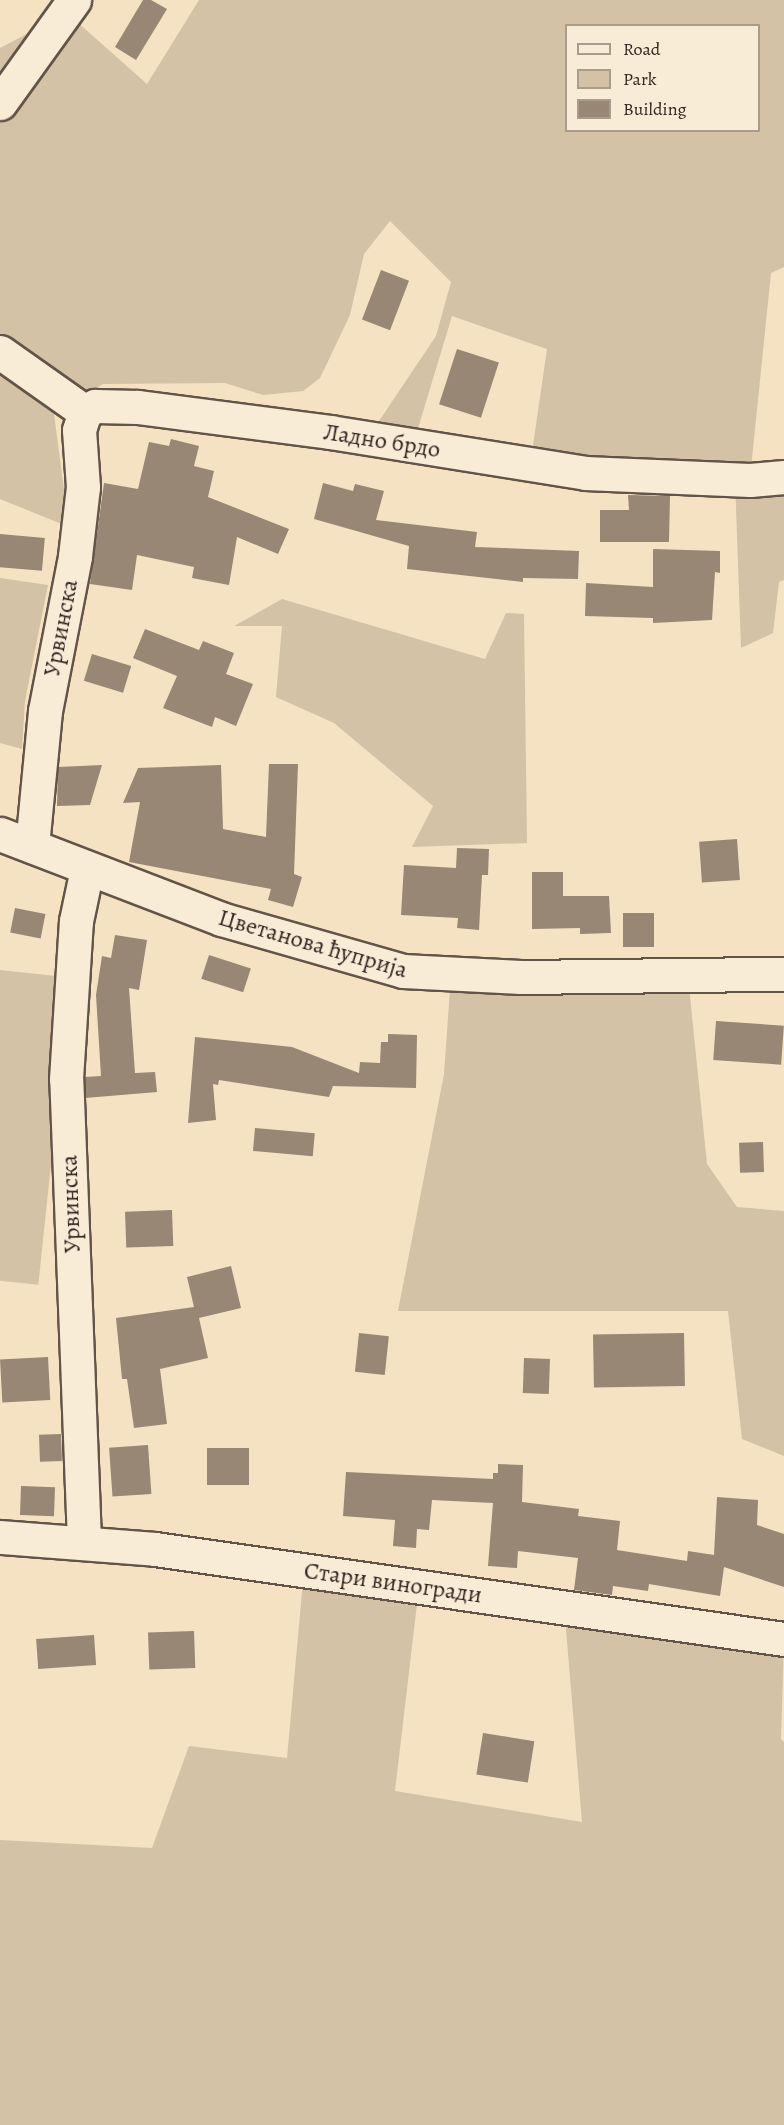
<!DOCTYPE html>
<meta charset="utf-8">
<style>
body{margin:0}
#map{position:relative;width:784px;height:2125px;overflow:hidden;background:#f4e2c2;font-family:Alegreya,serif}
div>[style]{position:absolute}
[style*='--x']{left:calc(var(--x)*1px);top:calc(var(--y)*1px);width:calc(var(--w)*1px);rotate:calc(var(--a)*1deg)}
.green>*{inset:0;background:#d3c2a6;transform-origin:0 0}
.building>*{inset:0;background:#978774;transform-origin:0 0}
.roads{filter:drop-shadow(2px 0 #625448) drop-shadow(-2px 0 #625448) drop-shadow(0 2px #625448) drop-shadow(0 -2px #625448)}
.minor>*{height:33px;margin:-16.5px;padding:0 16.5px;transform-origin:16.5px;border-radius:16.5px;background:#f8ecd7}
.tertiary>*{height:33px;margin:-16.5px;padding:0 16.5px;transform-origin:16.5px;border-radius:16.5px;background:#f8ecd7}
span{translate:-50% -50%;white-space:nowrap;text-align:center;line-height:1.15;-webkit-text-stroke:4.5px #f8ecd7;paint-order:stroke}
.street-label{font-size:24px;color:#32241f}
.legend{position:absolute;left:565px;top:24px;width:195px;height:108px;box-sizing:border-box;background:#f8ecd7;border:2px solid #a99c8d;margin:0;padding:8px 10px;list-style:none;font-size:18px;color:#32241f}
.legend li{display:flex;align-items:center;gap:12px;height:30px}
.legend b{width:30px;border:2px solid #a99c8d}
</style>
<div id="map">
<div class="green">
<i style="clip-path:polygon(evenodd,199px 0,784px 0,784px 267px,771px 273px,750px 478px,784px 476px,784px 580px,779px 582px,773px 633px,741px 648px,735px 479px,530px 466px,547px 349px,452px 316px,416px 435px,373px 430px,436px 336px,451px 282px,390px 221px,364px 254px,350px 315px,320px 378px,303px 391px,263px 395px,225px 383px,103px 384px,54px 414px,69px 527px,0 499px,0 48px,67px 13px,147px 84px,199px 0,566px 26px,758px 26px,758px 130px,566px 130px,566px 26px)"></i>
<i style="clip-path:polygon(0 578px,48px 585px,25px 701px,22px 749px,0 743px)"></i>
<i style="clip-path:polygon(282px 599px,485px 659px,506px 613px,524px 614px,527px 843px,412px 847px,433px 806px,334px 723px,276px 697px,282px 626px,234px 626px)"></i>
<i style="left:0;top:970px;width:71px;height:309px;rotate:6deg"></i>
<i style="clip-path:polygon(451px 975px,688px 976px,707px 1164px,737px 1207px,784px 1211px,784px 1456px,742px 1439px,728px 1311px,398px 1311px,444px 1074px)"></i>
<i style="clip-path:polygon(304px 1570px,419px 1587px,395px 1791px,582px 1822px,565px 1617px,784px 1639px,781px 1739px,784px 1742px,784px 2125px,0 2125px,0 1840px,152px 1848px,189px 1746px,287px 1758px)"></i>
</div>
<div class="building">
<i style="clip-path:polygon(143px 0,151px 0,167px 9px,136px 60px,115px 47px)"></i>
<i style="left:381px;top:270px;width:30px;height:53px;rotate:21deg"></i>
<i style="left:457px;top:349px;width:44px;height:58px;rotate:18deg"></i>
<i style="clip-path:polygon(171px 439px,199px 446px,194px 466px,214px 471px,208px 497px,289px 529px,278px 554px,237px 537px,229px 585px,192px 578px,194px 567px,137px 555px,132px 590px,90px 584px,104px 483px,138px 489px,149px 442px,169px 446px)"></i>
<i style="clip-path:polygon(323px 483px,353px 491px,355px 484px,384px 491px,376px 520px,477px 532px,475px 547px,579px 551px,578px 579px,523px 578px,523px 582px,407px 569px,409px 546px,314px 519px)"></i>
<i style="clip-path:polygon(628px 495px,670px 496px,669px 542px,600px 542px,600px 510px,629px 510px)"></i>
<i style="left:0;top:534px;width:45px;height:33px;rotate:5deg"></i>
<i style="clip-path:polygon(653px 549px,720px 551px,720px 573px,715px 572px,712px 620px,653px 623px,653px 618px,585px 616px,586px 583px,653px 587px)"></i>
<i style="clip-path:polygon(145px 629px,199px 650px,203px 641px,234px 653px,226px 674px,253px 684px,236px 726px,215px 717px,212px 727px,163px 708px,177px 676px,133px 658px)"></i>
<i style="left:92px;top:654px;width:41px;height:28px;rotate:17deg"></i>
<i style="clip-path:polygon(269px 764px,298px 764px,294px 874px,302px 877px,293px 907px,268px 900px,271px 889px,129px 862px,140px 802px,123px 803px,138px 768px,221px 765px,223px 829px,266px 837px)"></i>
<i style="clip-path:polygon(102px 765px,90px 805px,57px 806px,58px 767px)"></i>
<i style="left:737px;top:839px;width:41px;height:38px;rotate:86deg"></i>
<i style="clip-path:polygon(457px 848px,489px 849px,488px 875px,482px 875px,479px 930px,457px 928px,458px 918px,401px 915px,404px 865px,456px 868px)"></i>
<i style="clip-path:polygon(532px 872px,563px 872px,563px 896px,609px 896px,611px 933px,580px 934px,580px 928px,532px 929px)"></i>
<i style="left:15px;top:908px;width:31px;height:25px;rotate:11deg"></i>
<i style="left:654px;top:913px;width:34px;height:31px;rotate:90deg"></i>
<i style="clip-path:polygon(115px 935px,147px 940px,139px 990px,129px 988px,135px 1073px,155px 1072px,157px 1092px,85px 1098px,85px 1077px,101px 1076px,96px 995px,102px 956px,111px 958px)"></i>
<i style="left:209px;top:955px;width:44px;height:25px;rotate:18deg"></i>
<i style="left:716px;top:1021px;width:68px;height:39px;rotate:4deg"></i>
<i style="clip-path:polygon(388px 1034px,417px 1035px,416px 1088px,333px 1086px,329px 1097px,219px 1080px,218px 1085px,213px 1084px,216px 1120px,188px 1123px,195px 1037px,292px 1047px,359px 1073px,360px 1062px,380px 1063px,381px 1042px,388px 1042px)"></i>
<i style="left:255px;top:1128px;width:60px;height:23px;rotate:5deg"></i>
<i style="left:763px;top:1142px;width:30px;height:24px;rotate:88deg"></i>
<i style="left:172px;top:1210px;width:36px;height:47px;rotate:88deg"></i>
<i style="clip-path:polygon(231px 1266px,241px 1308px,199px 1318px,208px 1358px,160px 1369px,167px 1424px,134px 1428px,127px 1379px,122px 1379px,116px 1318px,194px 1307px,187px 1277px)"></i>
<i style="left:359px;top:1333px;width:30px;height:39px;rotate:6deg"></i>
<i style="left:684px;top:1333px;width:53px;height:91px;rotate:89deg"></i>
<i style="left:48px;top:1357px;width:43px;height:48px;rotate:87deg"></i>
<i style="left:524px;top:1358px;width:26px;height:35px;rotate:2deg"></i>
<i style="left:61px;top:1434px;width:27px;height:22px;rotate:88deg"></i>
<i style="left:148px;top:1445px;width:49px;height:39px;rotate:86deg"></i>
<i style="left:207px;top:1448px;width:42px;height:37px"></i>
<i style="clip-path:polygon(498px 1464px,523px 1465px,522px 1502px,579px 1509px,578px 1516px,620px 1521px,617px 1550px,687px 1561px,688px 1551px,714px 1555px,717px 1497px,758px 1500px,757px 1525px,784px 1534px,784px 1587px,724px 1567px,720px 1596px,649px 1584px,648px 1591px,613px 1586px,612px 1595px,574px 1590px,578px 1558px,518px 1551px,517px 1568px,488px 1566px,493px 1503px,432px 1500px,429px 1530px,417px 1529px,416px 1548px,393px 1546px,395px 1520px,343px 1516px,346px 1472px,493px 1479px,493px 1473px,498px 1473px)"></i>
<i style="left:21px;top:1486px;width:34px;height:29px;rotate:2deg"></i>
<i style="left:194px;top:1631px;width:37px;height:46px;rotate:88deg"></i>
<i style="left:94px;top:1635px;width:30px;height:58px;rotate:86deg"></i>
<i style="left:483px;top:1733px;width:52px;height:42px;rotate:9deg"></i>
</div>
<div class="roads">
<div class="minor">
<i style="--x:0;--y:103;--w:127;--a:-54.3"></i>
<i style="--x:0;--y:352;--w:104;--a:35.2"></i>
<i style="--x:85;--y:412;--w:12;--a:-31"></i>
<i style="--x:95;--y:406;--w:43;--a:1.3"></i>
<i style="--x:138;--y:407;--w:194;--a:7.4"></i>
<i style="--x:330;--y:432;--w:258;--a:9.1"></i>
<i style="--x:585;--y:473;--w:165;--a:2.4"></i>
<i style="--x:750;--y:480;--w:34;--a:-5"></i>
<i style="--x:32;--y:846;--w:136;--a:-84.5"></i>
<i style="--x:45;--y:711;--w:158;--a:-79"></i>
<i style="--x:75;--y:556;--w:69;--a:-83.4"></i>
<i style="--x:83;--y:487;--w:57;--a:-94"></i>
<i style="--x:79;--y:430;--w:19;--a:-72"></i>
<i style="--x:0;--y:1537;--w:155;--a:4.4"></i>
<i style="--x:155;--y:1549;--w:635;--a:8.14"></i>
<i style="--x:84;--y:1541;--w:462;--a:-92.2"></i>
<i style="--x:66;--y:1079;--w:158;--a:-86.4"></i>
<i style="--x:76;--y:921;--w:53;--a:-78.1"></i>
</div>
<div class="tertiary">
<i style="--x:0;--y:834;--w:237;--a:21"></i>
<i style="--x:221;--y:919;--w:189;--a:15.9"></i>
<i style="--x:403;--y:971;--w:118;--a:2.9"></i>
<i style="--x:521;--y:977;--w:263;--a:-0.7"></i>
</div>
</div>
<div class="street-label">
<span style="left:382px;top:441px;rotate:9deg">Ладно брдо</span>
<span style="left:61px;top:628px;rotate:-79deg">Урвинска</span>
<span style="left:313px;top:944px;rotate:16deg">Цветанова ћуприја</span>
<span style="left:71px;top:1204px;rotate:-92deg">Урвинска</span>
<span style="left:393px;top:1583px;rotate:8deg">Стари виногради</span>
</div>
<ul class="legend">
<li><b style="height:8px;background:#f8ecd7"></b>Road</li>
<li><b style="height:16px;background:#d3c2a6"></b>Park</li>
<li><b style="height:16px;background:#978774"></b>Building</li>
</ul>
</div>
